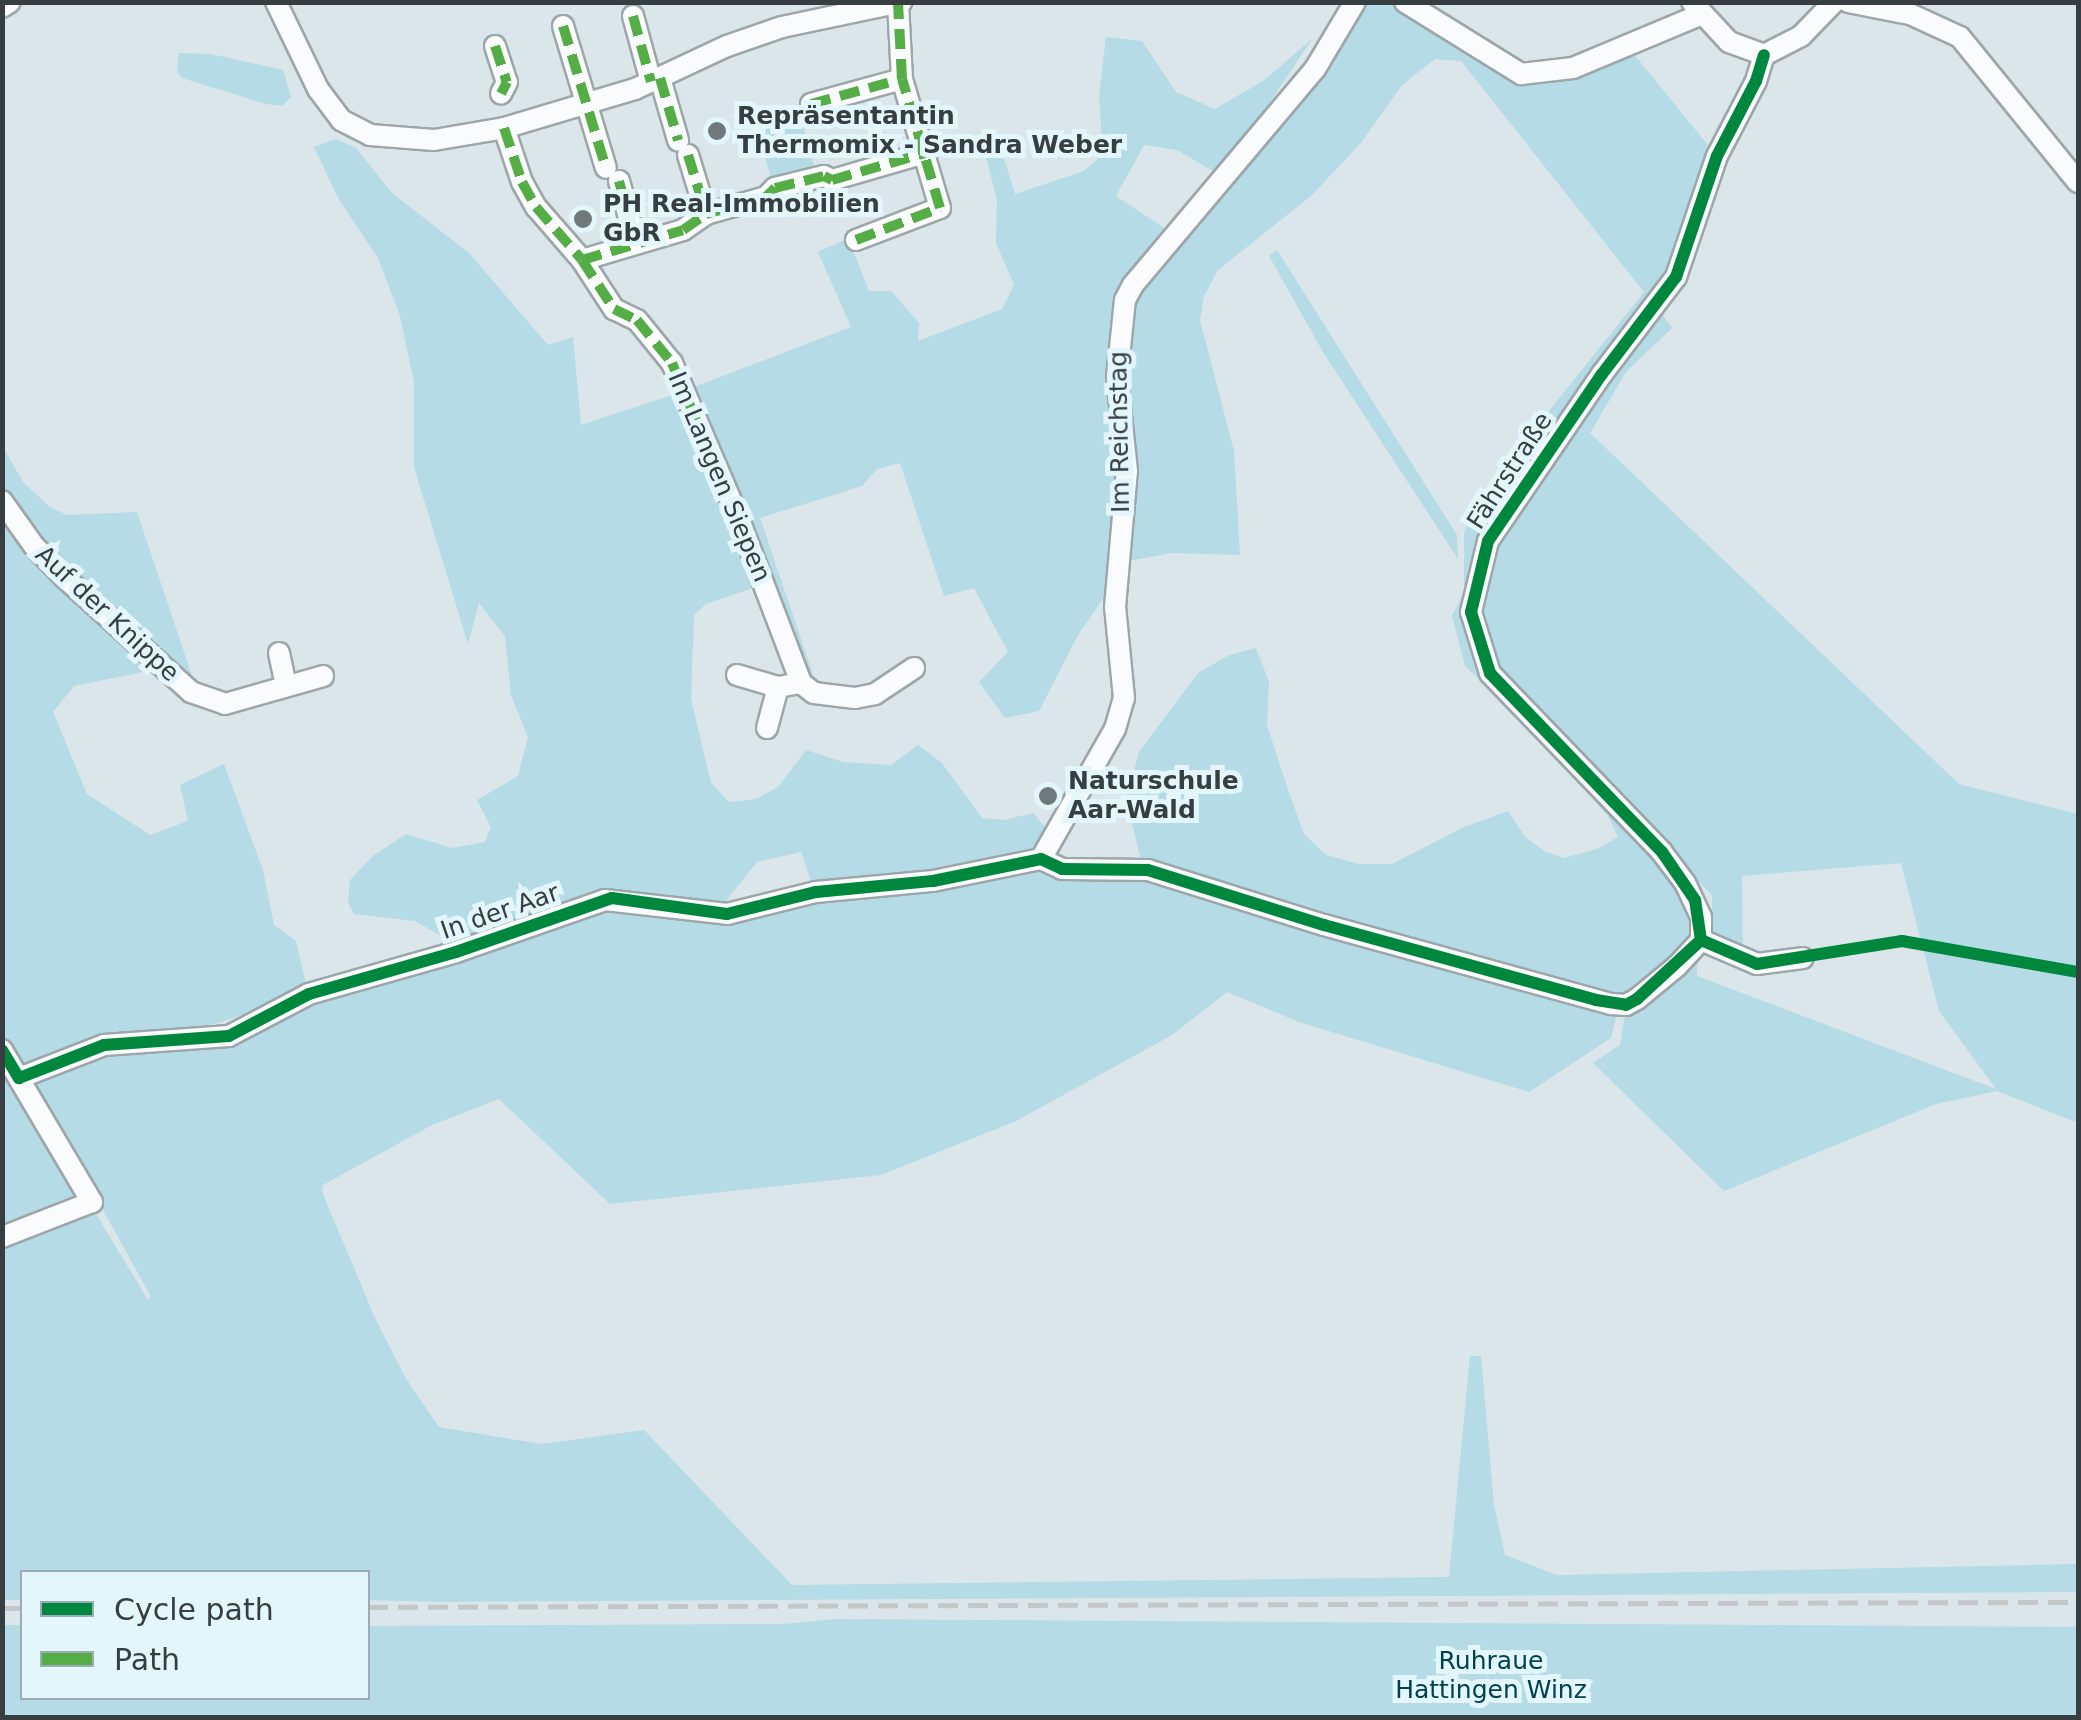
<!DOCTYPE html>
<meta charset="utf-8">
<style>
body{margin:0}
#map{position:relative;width:2081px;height:1720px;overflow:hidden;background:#dae6e9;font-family:"DejaVu Sans",sans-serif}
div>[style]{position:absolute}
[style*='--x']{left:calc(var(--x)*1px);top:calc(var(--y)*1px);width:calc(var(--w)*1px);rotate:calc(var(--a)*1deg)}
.green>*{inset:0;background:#b4dbe6}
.roads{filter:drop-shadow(2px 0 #9da6a8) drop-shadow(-2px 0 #9da6a8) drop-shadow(0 2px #9da6a8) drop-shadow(0 -2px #9da6a8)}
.minor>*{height:20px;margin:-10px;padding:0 10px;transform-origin:10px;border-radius:10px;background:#f9fbfc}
.rail>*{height:5px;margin-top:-2.5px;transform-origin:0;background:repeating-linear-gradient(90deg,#c4c7c8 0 20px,transparent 0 30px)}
.quiet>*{height:10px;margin-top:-5px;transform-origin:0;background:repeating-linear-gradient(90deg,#55ad46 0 20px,transparent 0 30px)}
.cycleway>*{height:12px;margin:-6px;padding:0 6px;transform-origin:6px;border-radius:6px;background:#00873e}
.dots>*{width:28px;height:28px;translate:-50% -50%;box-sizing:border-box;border:5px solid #e2f6fc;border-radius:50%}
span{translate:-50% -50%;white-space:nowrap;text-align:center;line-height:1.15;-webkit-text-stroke:10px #e2f6fc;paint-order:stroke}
.poi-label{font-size:25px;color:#363e41;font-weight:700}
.left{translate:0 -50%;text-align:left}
.street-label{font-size:25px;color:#363e41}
.park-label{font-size:25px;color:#01404d}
.frame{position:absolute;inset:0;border:5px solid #363e41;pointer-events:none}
.legend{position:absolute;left:20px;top:1570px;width:350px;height:130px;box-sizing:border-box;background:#e2f6fc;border:2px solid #9dacb1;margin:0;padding:12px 18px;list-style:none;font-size:30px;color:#363e41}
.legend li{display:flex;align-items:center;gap:20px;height:50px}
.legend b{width:50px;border:2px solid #9dacb1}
</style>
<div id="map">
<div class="green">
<i style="clip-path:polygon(evenodd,1357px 3px,1401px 3px,1508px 76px,1554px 80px,1632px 52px,1712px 150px,1665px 292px,1599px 371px,1485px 542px,1469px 611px,1488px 675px,1698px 898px,1697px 976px,1996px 1089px,1939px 1011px,1901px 863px,1742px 876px,1743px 957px,1712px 946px,1712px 895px,1492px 672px,1473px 612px,1490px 541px,1657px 307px,1672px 328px,1626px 372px,1590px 433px,1959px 784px,2078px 814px,2078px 1123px,1997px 1091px,1936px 1104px,1724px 1191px,1593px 1063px,1620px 1045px,1625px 1014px,1617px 1013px,1611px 1038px,1529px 1092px,1299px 1022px,1227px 992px,1172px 1035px,1014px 1122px,881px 1175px,610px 1204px,499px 1099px,432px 1125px,323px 1185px,322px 1192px,375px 1318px,405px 1377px,439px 1427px,542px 1444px,644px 1430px,792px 1585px,1449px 1577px,1470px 1356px,1481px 1356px,1494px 1505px,1505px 1555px,1557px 1575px,2078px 1564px,2078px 1592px,443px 1602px,368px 1600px,368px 1572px,22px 1572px,22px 1600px,3px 1600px,2px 445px,23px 482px,50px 507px,67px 515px,137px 512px,195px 685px,168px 667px,74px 686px,53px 712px,87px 794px,150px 835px,188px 821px,180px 785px,224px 764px,263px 870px,274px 925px,296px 941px,308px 993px,218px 1023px,21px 1069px,13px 1077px,148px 1300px,151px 1297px,91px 1188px,19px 1074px,237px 1033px,605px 901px,717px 920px,808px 895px,941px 887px,1025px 869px,1145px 875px,1126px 800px,1139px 752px,1198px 673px,1229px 655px,1256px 648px,1269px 682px,1267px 725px,1285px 781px,1304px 834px,1326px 855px,1359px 864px,1392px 864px,1462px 828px,1508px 811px,1526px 838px,1546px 852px,1564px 858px,1597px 849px,1618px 837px,1608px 816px,1531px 728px,1465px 666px,1452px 616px,1464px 592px,1464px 533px,1478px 500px,1644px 292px,1461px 61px,1435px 59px,1402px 85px,1361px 143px,1311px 196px,1218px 270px,1204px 296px,1200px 320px,1234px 451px,1240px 555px,1172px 553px,1133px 560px,1126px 555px,1131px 303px,1357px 3px,33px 542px,102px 609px,102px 610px,92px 613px,29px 548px,33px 542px)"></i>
<i style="clip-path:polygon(1106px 37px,1142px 41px,1176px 92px,1215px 109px,1263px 81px,1312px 39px,1221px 176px,1177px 150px,1144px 145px,1116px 196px,1167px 230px,1119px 297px,1119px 471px,1108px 591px,1078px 635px,1039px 711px,1005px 718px,979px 682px,1008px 652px,974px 588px,944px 596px,900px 463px,877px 469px,862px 486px,760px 518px,818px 689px,809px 682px,689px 389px,851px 327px,818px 252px,848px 238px,869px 291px,891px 291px,919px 323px,918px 341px,1002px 309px,1014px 285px,996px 243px,997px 200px,985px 153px,1000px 146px,1015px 194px,1084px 171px,1103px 154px,1099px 96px)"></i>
<i style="clip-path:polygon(179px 53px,211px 54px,283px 70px,291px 97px,282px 106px,266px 104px,182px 78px,177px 72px)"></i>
<i style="clip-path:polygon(797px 104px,815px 170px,772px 182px,756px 126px,764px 114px)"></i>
<i style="clip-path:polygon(336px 139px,356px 148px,392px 193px,469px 253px,548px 345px,573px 337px,581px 425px,681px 392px,759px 586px,706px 604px,694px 615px,691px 699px,711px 783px,729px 802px,756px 799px,778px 787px,806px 750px,843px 762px,891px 765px,918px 745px,942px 763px,982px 818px,1004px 820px,1033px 813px,1046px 828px,1048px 839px,1037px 854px,931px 879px,812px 884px,801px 852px,757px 862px,721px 907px,605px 895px,457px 945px,415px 921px,354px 914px,348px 902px,350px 880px,373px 856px,406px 834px,452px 848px,485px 842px,491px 827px,477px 800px,518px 776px,528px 737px,511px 695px,505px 636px,479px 603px,468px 644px,414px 467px,414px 382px,400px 316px,378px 258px,338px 198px,314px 147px)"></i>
<i style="clip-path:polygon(1277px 250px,1457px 535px,1458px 559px,1323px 352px,1269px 256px)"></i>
<i style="clip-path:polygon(835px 1619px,2078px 1627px,2078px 1717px,3px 1717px,3px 1625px,22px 1625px,22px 1698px,368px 1698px,368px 1626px,783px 1624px)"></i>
</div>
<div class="roads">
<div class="minor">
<i style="--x:276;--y:2;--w:97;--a:64.2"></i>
<i style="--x:318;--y:89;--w:39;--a:53"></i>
<i style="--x:341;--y:120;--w:33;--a:27"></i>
<i style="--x:370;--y:135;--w:64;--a:4.5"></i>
<i style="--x:434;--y:140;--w:71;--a:-9.7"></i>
<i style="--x:504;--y:128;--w:137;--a:-16.6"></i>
<i style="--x:635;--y:89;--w:102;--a:-25.1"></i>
<i style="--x:727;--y:46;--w:58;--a:-19.1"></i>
<i style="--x:782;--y:27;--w:122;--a:-11.9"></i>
<i style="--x:1405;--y:2;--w:137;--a:31.8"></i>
<i style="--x:1521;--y:74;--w:52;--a:-6.6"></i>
<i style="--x:1573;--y:68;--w:138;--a:-22.7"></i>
<i style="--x:1692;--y:2;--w:54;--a:47.2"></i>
<i style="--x:1729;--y:42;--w:37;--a:20"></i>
<i style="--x:1764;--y:55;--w:42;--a:-27.2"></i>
<i style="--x:1801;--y:36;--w:47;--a:-45.9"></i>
<i style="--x:1848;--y:2;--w:63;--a:11"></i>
<i style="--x:1910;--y:14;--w:55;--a:24.7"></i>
<i style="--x:1960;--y:37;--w:187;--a:50.9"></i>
<i style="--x:2;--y:7;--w:9;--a:-32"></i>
<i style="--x:633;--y:16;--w:68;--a:74.7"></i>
<i style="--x:563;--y:26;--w:148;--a:73.2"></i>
<i style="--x:495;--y:46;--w:38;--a:72"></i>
<i style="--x:507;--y:82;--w:13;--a:117"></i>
<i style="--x:660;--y:78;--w:65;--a:73.8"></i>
<i style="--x:811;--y:104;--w:94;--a:-15.4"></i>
<i style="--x:504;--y:128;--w:57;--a:71.6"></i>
<i style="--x:522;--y:182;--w:29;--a:61"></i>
<i style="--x:536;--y:207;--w:70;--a:49"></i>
<i style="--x:582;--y:260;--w:59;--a:56.9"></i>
<i style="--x:614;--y:309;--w:25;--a:26"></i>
<i style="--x:637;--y:320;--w:55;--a:50.9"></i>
<i style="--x:672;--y:363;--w:173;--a:66.8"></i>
<i style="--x:740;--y:522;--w:172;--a:69.2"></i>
<i style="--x:801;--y:683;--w:16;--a:38"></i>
<i style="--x:814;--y:693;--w:41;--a:7"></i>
<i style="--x:855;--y:698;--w:20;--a:-11"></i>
<i style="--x:875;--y:694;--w:47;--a:-33.7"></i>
<i style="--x:688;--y:155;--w:62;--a:73"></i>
<i style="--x:619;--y:181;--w:64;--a:74.7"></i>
<i style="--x:856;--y:240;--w:90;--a:-20.9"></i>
<i style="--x:940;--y:208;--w:134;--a:-106.4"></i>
<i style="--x:902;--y:79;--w:76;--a:-93"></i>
<i style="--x:582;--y:260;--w:105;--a:-16.5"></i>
<i style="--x:683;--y:230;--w:28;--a:-35"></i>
<i style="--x:706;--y:214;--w:62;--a:-15.8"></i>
<i style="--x:766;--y:197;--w:13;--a:-45"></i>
<i style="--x:775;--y:188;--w:50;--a:-13.8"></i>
<i style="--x:824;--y:176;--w:9;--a:27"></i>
<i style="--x:832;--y:180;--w:97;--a:-16.2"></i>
<i style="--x:2;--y:501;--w:55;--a:54.6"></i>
<i style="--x:34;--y:546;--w:45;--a:45.9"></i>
<i style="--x:65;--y:578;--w:170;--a:42.1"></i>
<i style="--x:191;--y:692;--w:36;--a:19"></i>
<i style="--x:225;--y:704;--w:102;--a:-15.9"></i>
<i style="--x:279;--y:653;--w:34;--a:78"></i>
<i style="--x:737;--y:675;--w:43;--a:16.3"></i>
<i style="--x:778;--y:687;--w:23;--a:-10"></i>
<i style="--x:767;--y:728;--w:42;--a:-75"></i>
<i style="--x:1041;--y:859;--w:23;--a:25"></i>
<i style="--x:1062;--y:869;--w:86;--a:0.7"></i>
<i style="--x:1148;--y:870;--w:184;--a:17.4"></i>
<i style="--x:1324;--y:925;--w:298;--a:15.4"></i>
<i style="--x:1611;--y:1004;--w:15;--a:4"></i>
<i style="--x:1626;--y:1005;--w:13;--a:-29"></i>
<i style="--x:1637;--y:999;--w:52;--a:-39.5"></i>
<i style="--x:1677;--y:966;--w:35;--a:-47"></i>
<i style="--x:1701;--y:940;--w:23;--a:-90"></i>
<i style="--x:1701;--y:917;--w:38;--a:-115"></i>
<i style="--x:1685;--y:883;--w:39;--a:-127"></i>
<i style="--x:1662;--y:852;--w:248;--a:-133.9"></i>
<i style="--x:1490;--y:673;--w:64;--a:-107.3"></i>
<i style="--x:1471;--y:612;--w:73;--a:-76.5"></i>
<i style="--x:1488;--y:541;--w:202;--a:-55.7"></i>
<i style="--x:1602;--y:374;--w:122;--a:-52.7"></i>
<i style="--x:1676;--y:277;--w:128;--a:-71.3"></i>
<i style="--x:1717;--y:156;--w:85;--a:-62.5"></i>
<i style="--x:1756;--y:81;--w:27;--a:-73"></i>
<i style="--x:1041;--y:859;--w:150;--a:-60.4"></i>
<i style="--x:1115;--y:729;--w:32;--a:-74"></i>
<i style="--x:1124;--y:698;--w:91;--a:-95.6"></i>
<i style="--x:1115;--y:607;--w:137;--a:-85"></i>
<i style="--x:1127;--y:471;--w:95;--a:-96.1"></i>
<i style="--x:1117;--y:377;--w:77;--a:-84.1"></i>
<i style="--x:1125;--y:300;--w:17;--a:-62"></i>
<i style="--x:1133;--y:285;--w:282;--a:-49.9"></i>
<i style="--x:1315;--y:69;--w:78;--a:-59.2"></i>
<i style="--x:1701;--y:940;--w:61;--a:23.2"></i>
<i style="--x:1757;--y:964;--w:46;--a:-7.4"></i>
<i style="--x:2;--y:1050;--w:177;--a:59.4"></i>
<i style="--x:92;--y:1202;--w:97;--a:158.7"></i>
<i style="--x:19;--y:1078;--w:91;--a:-21.2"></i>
<i style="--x:104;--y:1045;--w:125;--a:-4.1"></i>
<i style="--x:229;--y:1036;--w:90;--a:-27.7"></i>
<i style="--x:309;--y:994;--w:153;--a:-15.9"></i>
<i style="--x:456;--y:952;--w:158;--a:-19.2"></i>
<i style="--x:605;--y:900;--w:123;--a:6.5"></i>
<i style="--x:727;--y:914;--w:92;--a:-13.9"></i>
<i style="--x:816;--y:892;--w:118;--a:-5.4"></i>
<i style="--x:933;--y:881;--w:110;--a:-11.5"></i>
</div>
</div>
<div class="rail">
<i style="--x:368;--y:1607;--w:1710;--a:-0.17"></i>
<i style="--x:2;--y:1608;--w:20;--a:0"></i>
</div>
<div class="quiet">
<i style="--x:633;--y:16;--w:68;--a:74.7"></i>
<i style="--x:563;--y:26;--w:148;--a:73.2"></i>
<i style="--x:495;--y:46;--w:38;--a:72"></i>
<i style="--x:507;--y:82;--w:13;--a:117"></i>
<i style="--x:660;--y:78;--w:65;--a:73.8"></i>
<i style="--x:811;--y:104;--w:94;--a:-15.4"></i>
<i style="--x:504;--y:128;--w:57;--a:71.6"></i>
<i style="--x:522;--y:182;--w:29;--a:61"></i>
<i style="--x:536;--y:207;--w:70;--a:49"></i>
<i style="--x:582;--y:260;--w:59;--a:56.9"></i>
<i style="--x:614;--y:309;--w:25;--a:26"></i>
<i style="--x:637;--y:320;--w:55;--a:50.9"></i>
<i style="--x:672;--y:363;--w:149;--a:67.1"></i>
<i style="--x:688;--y:155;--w:62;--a:73"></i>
<i style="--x:619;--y:181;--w:64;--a:74.7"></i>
<i style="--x:856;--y:240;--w:90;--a:-20.9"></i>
<i style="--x:940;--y:208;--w:134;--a:-106.4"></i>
<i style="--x:902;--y:79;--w:76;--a:-93"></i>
<i style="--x:582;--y:260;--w:105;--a:-16.5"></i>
<i style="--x:683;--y:230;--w:28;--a:-35"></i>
<i style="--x:706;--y:214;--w:62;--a:-15.8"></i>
<i style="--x:766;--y:197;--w:13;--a:-45"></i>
<i style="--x:775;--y:188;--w:50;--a:-13.8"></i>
<i style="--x:824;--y:176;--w:9;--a:27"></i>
<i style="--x:832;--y:180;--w:97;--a:-16.2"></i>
</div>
<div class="cycleway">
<i style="--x:1701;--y:940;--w:61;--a:23.2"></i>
<i style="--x:1757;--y:964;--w:147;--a:-9"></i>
<i style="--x:1902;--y:941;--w:179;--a:10"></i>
<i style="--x:2;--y:1050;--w:33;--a:59"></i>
<i style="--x:19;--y:1078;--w:91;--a:-21.2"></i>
<i style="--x:104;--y:1045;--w:125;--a:-4.1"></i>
<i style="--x:229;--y:1036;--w:90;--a:-27.7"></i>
<i style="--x:309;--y:994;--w:153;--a:-15.9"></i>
<i style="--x:456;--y:952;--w:165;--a:-19.1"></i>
<i style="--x:612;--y:898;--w:116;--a:7.9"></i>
<i style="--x:727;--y:914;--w:92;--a:-13.9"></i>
<i style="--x:816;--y:892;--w:118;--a:-5.4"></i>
<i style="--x:933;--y:881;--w:110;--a:-11.5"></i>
<i style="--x:1041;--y:859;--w:23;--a:25"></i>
<i style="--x:1062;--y:869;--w:86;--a:0.7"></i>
<i style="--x:1148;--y:870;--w:184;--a:17.4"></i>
<i style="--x:1324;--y:925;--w:282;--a:15.4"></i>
<i style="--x:1596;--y:1000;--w:30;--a:9"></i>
<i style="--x:1626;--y:1005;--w:13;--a:-29"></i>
<i style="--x:1637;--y:999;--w:87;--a:-42.7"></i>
<i style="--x:1701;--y:940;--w:40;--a:-98.5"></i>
<i style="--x:1695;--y:900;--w:58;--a:-124.5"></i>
<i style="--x:1662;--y:852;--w:248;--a:-133.9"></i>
<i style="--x:1490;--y:673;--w:64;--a:-107.3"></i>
<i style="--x:1471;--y:612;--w:73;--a:-76.5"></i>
<i style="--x:1488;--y:541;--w:202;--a:-55.7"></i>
<i style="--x:1602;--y:374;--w:122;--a:-52.7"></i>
<i style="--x:1676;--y:277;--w:128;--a:-71.3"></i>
<i style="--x:1717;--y:156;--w:85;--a:-62.5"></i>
<i style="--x:1756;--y:81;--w:27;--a:-73"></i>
</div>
<div class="dots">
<i style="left:717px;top:131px;background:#6f797c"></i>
<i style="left:583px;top:219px;background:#6f797c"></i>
<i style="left:1048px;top:796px;background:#6f797c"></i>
</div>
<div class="poi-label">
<span class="left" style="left:737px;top:131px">Repräsentantin<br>Thermomix - Sandra Weber</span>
<span class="left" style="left:603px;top:219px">PH Real-Immobilien<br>GbR</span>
<span class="left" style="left:1068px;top:796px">Naturschule<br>Aar-Wald</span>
</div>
<div class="street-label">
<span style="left:1120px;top:432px;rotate:-91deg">Im Reichstag</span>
<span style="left:1510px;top:471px;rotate:-57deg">Fährstraße</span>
<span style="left:719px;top:477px;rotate:67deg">Im Langen Siepen</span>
<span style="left:107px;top:614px;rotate:43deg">Auf der Knippe</span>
<span style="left:500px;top:912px;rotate:-19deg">In der Aar</span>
</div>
<div class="park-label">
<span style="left:1491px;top:1676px">Ruhraue<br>Hattingen Winz</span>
</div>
<div class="frame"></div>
<ul class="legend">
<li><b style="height:12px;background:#00873e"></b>Cycle path</li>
<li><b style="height:12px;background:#55ad46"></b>Path</li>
</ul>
</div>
